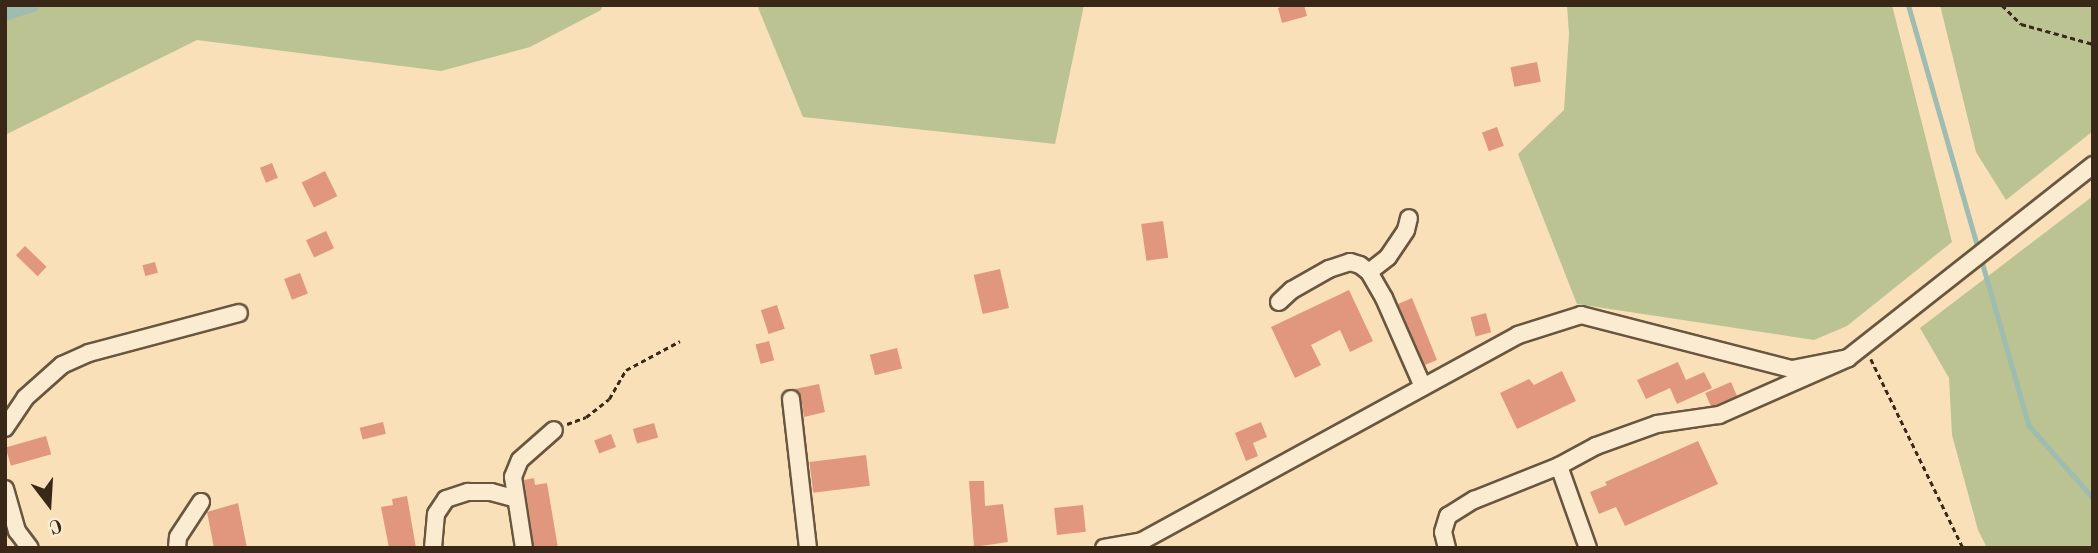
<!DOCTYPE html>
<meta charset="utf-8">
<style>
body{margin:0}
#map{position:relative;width:2098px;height:553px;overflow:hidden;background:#f9e0b8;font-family:"Old Standard TT",serif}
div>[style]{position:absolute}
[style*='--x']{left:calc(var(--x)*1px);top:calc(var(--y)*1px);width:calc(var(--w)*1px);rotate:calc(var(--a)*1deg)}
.green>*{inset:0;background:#bac391}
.water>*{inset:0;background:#9ebdb0}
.stream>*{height:5px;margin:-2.5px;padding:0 2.5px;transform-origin:2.5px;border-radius:2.5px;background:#9ebdb0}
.building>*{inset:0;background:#e1977e;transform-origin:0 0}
.path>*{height:2.5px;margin-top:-1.25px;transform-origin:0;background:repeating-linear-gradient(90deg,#392817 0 5px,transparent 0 8.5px)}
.roads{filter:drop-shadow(2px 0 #69563f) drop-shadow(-2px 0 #69563f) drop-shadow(0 2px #69563f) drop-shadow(0 -2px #69563f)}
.minor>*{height:16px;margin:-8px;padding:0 8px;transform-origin:8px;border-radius:8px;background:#fbebd1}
span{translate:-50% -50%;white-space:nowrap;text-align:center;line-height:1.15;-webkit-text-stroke:6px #fbebd1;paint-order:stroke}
.frame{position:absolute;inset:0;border:7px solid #392817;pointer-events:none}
.north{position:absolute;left:14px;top:469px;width:70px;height:70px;-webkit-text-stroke:5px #fbebd1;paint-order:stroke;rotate:163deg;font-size:19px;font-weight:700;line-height:28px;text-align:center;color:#392817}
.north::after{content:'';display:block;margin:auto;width:24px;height:32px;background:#392817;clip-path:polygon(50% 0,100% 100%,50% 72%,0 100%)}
</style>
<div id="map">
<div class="green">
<i style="clip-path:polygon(5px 5px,603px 5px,601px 10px,530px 47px,441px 71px,197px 40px,5px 135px)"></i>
<i style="clip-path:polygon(757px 5px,1084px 5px,1055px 144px,803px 117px)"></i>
<i style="clip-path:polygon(1567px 5px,1892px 5px,1952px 242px,1847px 326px,1814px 340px,1577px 304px,1518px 154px,1564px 110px,1569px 34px)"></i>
<i style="clip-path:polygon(1940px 5px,2093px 5px,2093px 131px,2006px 200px,1976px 152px)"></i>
<i style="clip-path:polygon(2093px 196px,2093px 548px,1987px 548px,1978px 530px,1952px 435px,1949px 378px,1920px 328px)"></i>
</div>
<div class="water">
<i style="clip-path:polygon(5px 5px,40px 5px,37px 11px,5px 21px)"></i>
</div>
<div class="stream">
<i style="--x:1908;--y:5;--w:438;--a:74"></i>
<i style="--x:2029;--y:426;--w:96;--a:48.4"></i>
</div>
<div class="building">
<i style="clip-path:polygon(1287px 5px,1304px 5px,1307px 16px,1282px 23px,1278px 8px)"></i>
<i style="left:1537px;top:62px;width:20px;height:27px;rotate:79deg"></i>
<i style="left:1497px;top:127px;width:20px;height:16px;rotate:70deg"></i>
<i style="left:272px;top:163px;width:16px;height:13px;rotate:68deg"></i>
<i style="left:325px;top:171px;width:28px;height:26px;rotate:64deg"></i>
<i style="left:1163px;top:221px;width:37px;height:22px;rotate:82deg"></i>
<i style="left:326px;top:231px;width:19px;height:22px;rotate:65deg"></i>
<i style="left:25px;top:246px;width:30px;height:13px;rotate:44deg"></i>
<i style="left:155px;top:262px;width:11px;height:13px;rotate:75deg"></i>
<i style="left:1000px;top:269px;width:40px;height:27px;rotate:77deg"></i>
<i style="left:300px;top:273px;width:22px;height:17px;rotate:69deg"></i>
<i style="clip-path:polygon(1349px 290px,1373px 341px,1350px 352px,1340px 330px,1311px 345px,1321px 365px,1295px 378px,1271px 327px)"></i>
<i style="clip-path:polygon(1412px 298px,1437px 360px,1425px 365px,1398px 304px)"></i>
<i style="left:777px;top:305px;width:25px;height:17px;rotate:72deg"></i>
<i style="left:1486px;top:313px;width:20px;height:16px;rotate:75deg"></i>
<i style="left:769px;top:341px;width:20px;height:14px;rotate:75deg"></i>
<i style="left:897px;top:348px;width:21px;height:28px;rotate:76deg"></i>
<i style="clip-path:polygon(1678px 362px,1686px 380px,1704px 372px,1712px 388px,1677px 404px,1670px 388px,1646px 399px,1637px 380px)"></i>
<i style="clip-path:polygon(1562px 371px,1576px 401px,1517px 429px,1500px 393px,1529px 379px,1534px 385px)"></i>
<i style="left:1731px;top:382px;width:15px;height:28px;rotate:67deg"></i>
<i style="clip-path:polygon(819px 384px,825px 412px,804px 417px,801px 397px,795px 389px)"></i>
<i style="left:383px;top:422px;width:12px;height:24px;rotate:76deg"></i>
<i style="clip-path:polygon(1261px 422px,1267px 437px,1253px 443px,1258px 456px,1246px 461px,1235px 433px)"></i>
<i style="left:654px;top:423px;width:15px;height:22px;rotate:74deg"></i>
<i style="left:611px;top:434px;width:14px;height:18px;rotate:69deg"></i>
<i style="left:46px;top:436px;width:19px;height:42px;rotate:74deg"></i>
<i style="clip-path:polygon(1698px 441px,1718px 484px,1625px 526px,1616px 507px,1599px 514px,1590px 492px,1607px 485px,1605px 482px)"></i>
<i style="left:866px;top:455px;width:31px;height:57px;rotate:83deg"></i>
<i style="clip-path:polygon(534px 478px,535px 485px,547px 483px,558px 548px,534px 548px,524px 480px)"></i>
<i style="clip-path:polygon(969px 481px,984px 481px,985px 506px,1003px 504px,1008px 542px,974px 547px)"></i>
<i style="clip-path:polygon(407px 496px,416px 548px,389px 548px,381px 507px,393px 505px,392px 499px)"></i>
<i style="clip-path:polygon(238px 503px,247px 548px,214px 548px,207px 512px)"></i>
<i style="left:1083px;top:505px;width:27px;height:29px;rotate:84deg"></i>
</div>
<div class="path">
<i style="--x:2002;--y:5;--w:27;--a:45"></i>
<i style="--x:2021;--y:24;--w:75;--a:15.5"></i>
<i style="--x:1871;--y:359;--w:210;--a:64"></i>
<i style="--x:567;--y:424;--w:20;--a:-20"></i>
<i style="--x:586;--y:417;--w:29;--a:-38"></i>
<i style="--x:609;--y:399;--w:34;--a:-60"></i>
<i style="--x:626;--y:370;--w:61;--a:-28.2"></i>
</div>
<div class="roads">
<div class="minor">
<i style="--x:1369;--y:272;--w:24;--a:-38"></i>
<i style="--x:1388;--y:257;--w:32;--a:-56"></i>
<i style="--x:1406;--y:230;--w:12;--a:-76"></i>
<i style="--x:1279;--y:302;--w:18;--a:-43"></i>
<i style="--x:1292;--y:290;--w:43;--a:-29.6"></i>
<i style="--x:1329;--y:269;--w:22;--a:-18"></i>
<i style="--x:1350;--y:262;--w:10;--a:17"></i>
<i style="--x:1360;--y:265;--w:11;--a:38"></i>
<i style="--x:1369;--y:272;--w:30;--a:60"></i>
<i style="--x:1384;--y:298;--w:97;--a:66.3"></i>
<i style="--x:791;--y:399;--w:150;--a:83.5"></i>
<i style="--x:5;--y:428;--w:36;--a:-56"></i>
<i style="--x:25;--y:398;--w:50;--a:-41.7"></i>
<i style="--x:62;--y:365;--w:30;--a:-24"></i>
<i style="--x:89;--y:353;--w:155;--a:-14.9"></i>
<i style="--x:5;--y:489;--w:44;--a:74.1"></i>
<i style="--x:17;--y:531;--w:21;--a:53"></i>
<i style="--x:177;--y:548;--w:11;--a:-85"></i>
<i style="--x:178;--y:537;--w:42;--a:-56.7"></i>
<i style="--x:433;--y:548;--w:34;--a:-85"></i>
<i style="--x:436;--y:514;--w:18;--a:-56"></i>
<i style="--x:446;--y:499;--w:23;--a:-18"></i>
<i style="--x:468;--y:492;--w:23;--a:0"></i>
<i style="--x:491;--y:492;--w:24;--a:15"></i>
<i style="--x:524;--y:548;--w:72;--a:-98.8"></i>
<i style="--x:513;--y:477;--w:18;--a:-68"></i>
<i style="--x:520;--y:460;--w:45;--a:-41.4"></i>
<i style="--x:1104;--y:548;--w:39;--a:-10"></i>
<i style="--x:1142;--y:541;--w:429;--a:-28.7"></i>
<i style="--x:1518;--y:335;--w:66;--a:-17.6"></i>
<i style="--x:1581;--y:315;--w:218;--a:14.4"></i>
<i style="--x:1792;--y:369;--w:57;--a:-11.1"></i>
<i style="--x:1447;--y:548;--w:16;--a:-104"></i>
<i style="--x:1443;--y:532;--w:17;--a:-73"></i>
<i style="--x:1448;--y:516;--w:31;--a:-32"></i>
<i style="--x:1474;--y:500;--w:92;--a:-21.8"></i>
<i style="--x:1588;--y:548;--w:87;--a:-109.5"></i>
<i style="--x:1559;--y:466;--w:42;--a:-28.4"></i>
<i style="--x:1596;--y:446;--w:65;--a:-19.8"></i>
<i style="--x:1657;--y:424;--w:63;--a:-8.3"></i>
<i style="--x:1719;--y:415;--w:141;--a:-23.8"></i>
<i style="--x:1848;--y:358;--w:312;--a:-38.2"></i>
</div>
</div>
<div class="frame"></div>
<div class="north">С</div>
</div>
